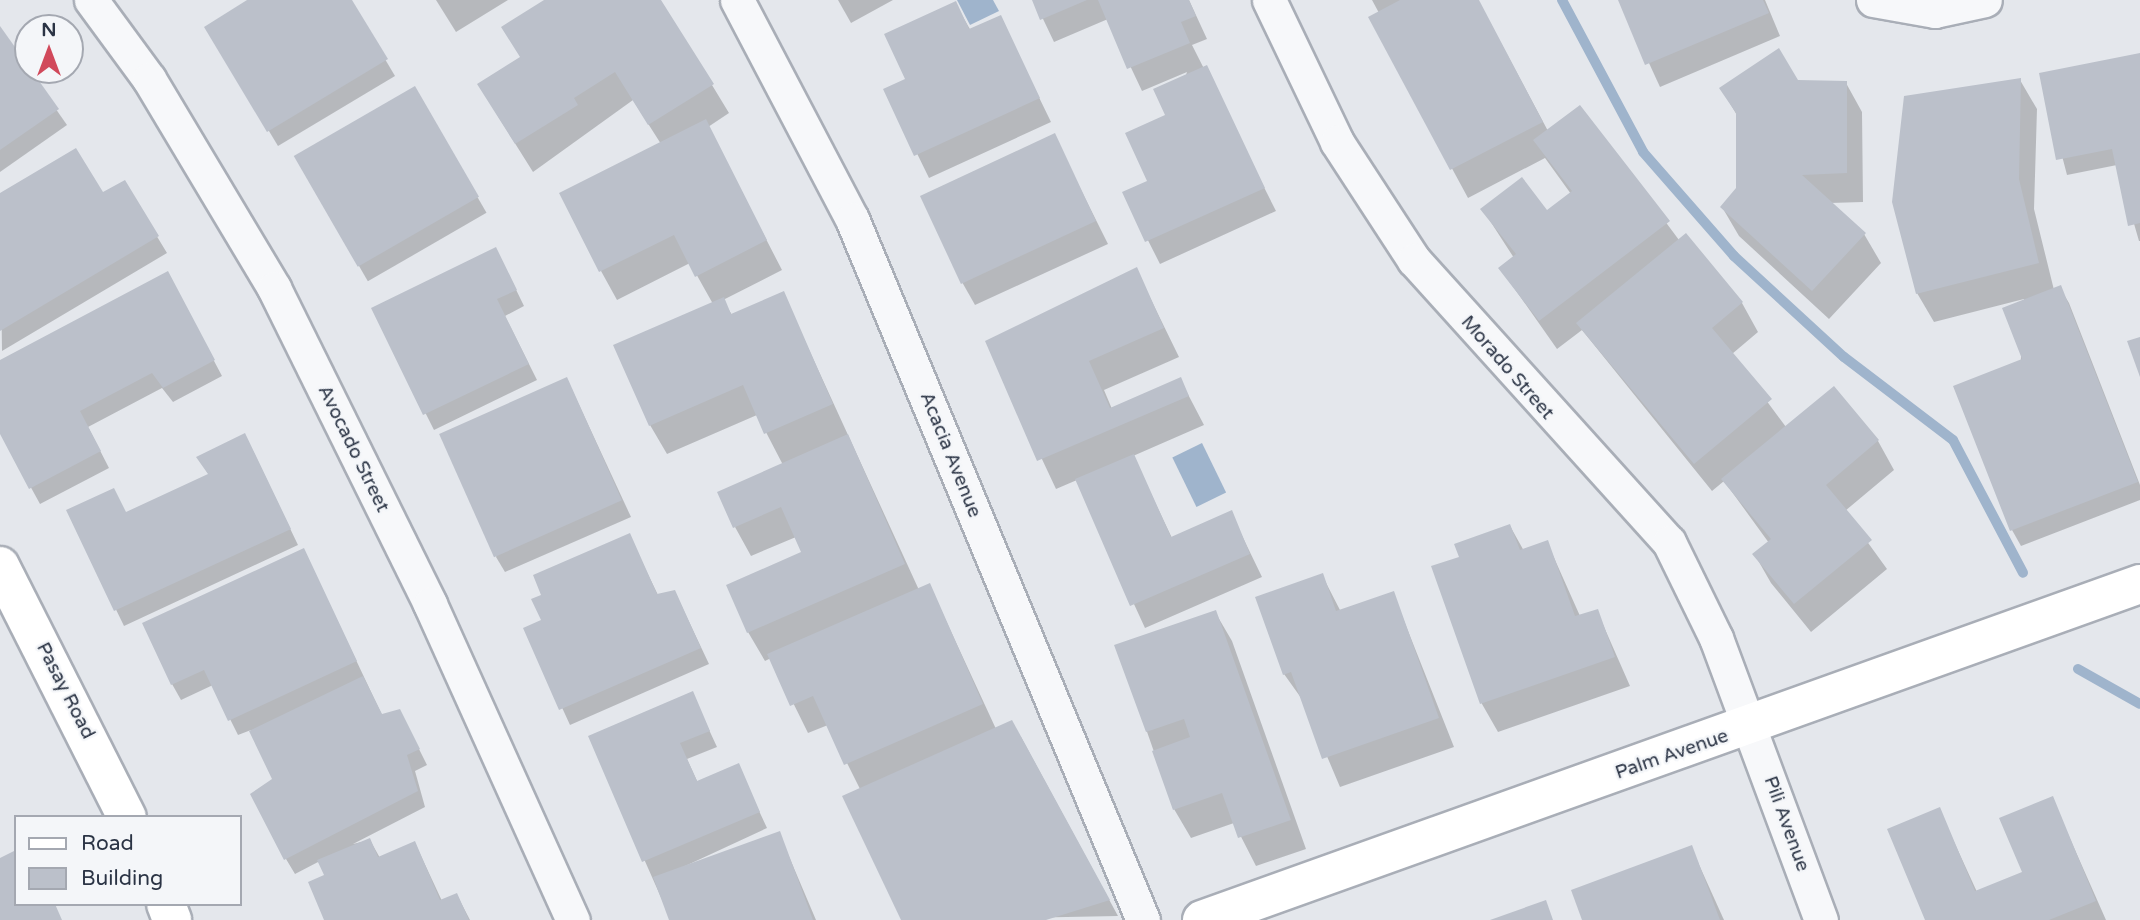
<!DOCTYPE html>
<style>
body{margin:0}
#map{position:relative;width:2140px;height:920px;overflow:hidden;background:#e4e7ec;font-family:"Varela Round",sans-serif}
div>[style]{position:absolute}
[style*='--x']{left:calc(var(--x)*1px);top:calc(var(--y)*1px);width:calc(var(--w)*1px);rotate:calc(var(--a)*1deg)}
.water>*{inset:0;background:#9fb4cc;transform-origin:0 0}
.shadow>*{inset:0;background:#0003;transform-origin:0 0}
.stream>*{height:10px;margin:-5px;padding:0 5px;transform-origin:5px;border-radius:5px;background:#9fb4cc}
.building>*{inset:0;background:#bbc0ca;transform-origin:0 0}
.roads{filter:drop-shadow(2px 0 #a9aeb7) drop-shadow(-2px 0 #a9aeb7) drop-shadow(0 2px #a9aeb7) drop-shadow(0 -2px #a9aeb7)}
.street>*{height:33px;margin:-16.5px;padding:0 16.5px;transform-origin:16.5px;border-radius:16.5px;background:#f7f8fa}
.secondary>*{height:38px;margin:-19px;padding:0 19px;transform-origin:19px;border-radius:19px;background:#fff}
span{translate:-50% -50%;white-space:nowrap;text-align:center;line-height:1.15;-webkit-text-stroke:5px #f4f6f9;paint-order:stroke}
.street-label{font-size:19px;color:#2b3445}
.legend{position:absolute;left:14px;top:815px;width:228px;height:91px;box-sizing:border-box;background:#f4f6f9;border:2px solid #a4a8b1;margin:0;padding:9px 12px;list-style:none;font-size:21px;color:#2b3445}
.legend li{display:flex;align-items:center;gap:14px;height:35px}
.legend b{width:35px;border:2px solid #a4a8b1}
.north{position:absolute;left:14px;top:14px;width:70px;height:70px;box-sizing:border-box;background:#f4f6f9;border:2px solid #a4a8b1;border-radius:50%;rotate:0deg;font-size:19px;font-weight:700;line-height:28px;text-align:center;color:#2b3445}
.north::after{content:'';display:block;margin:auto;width:24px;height:32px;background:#d1495b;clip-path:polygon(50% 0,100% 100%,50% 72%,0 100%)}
</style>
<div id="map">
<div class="water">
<i style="clip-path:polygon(957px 0,993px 0,999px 11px,970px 25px)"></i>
<i style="left:1202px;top:443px;width:55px;height:33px;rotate:64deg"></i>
</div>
<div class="shadow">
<i style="clip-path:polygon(251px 0,350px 0,395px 76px,278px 146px,206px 27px)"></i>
<i style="clip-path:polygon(436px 0,508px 0,456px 32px)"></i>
<i style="clip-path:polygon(548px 0,659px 0,712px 85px,729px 113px,708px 127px,782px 270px,723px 300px,732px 315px,783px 293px,919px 590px,930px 586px,996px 729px,1021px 737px,1118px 916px,903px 920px,860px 789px,828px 725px,808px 733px,771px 658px,765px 661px,748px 632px,804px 553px,796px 537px,751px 556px,735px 527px,783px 465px,757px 415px,667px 454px,650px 425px,713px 304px,690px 263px,617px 300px,601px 271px,661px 144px,633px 100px,533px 172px,496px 113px)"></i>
<i style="clip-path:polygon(838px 0,893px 0,851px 23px)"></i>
<i style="clip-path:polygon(1034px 0,1189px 0,1207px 39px,1192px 45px,1276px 211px,1160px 264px,1124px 193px,1149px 182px,1187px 72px,1142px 91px,1108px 19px,1054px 42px)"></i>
<i style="clip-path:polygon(1372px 0,1478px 0,1548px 131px,1580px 107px,1679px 240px,1685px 235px,1742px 303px,1758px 332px,1732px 354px,1786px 427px,1833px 388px,1878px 441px,1894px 470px,1845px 511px,1887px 569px,1811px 632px,1771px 583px,1755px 555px,1769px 543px,1724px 481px,1712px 491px,1582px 330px,1557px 349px,1500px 268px,1514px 258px,1483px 210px,1547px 212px,1571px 194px,1545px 158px,1468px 198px,1370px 17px,1379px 13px)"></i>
<i style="clip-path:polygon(1620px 0,1765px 0,1780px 36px,1660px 87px)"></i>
<i style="clip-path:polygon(955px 3px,971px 31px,1000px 17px,1051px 122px,929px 178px,886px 90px,907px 80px)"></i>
<i style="clip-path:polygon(0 29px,67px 125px,0 172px)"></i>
<i style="clip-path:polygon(2140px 54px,2140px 241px,2139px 241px,2117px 165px,2067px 175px,2041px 75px)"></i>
<i style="clip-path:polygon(2020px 80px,2037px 109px,2034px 209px,2054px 290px,2060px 288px,2069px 303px,2140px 485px,2140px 500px,2021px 546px,2012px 530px,2024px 299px,1934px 322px,1917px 293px)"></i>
<i style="clip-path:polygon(1797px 82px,1846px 83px,1862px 112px,1863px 202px,1830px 203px,1864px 234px,1881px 263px,1829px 319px,1739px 236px,1722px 207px,1738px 189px,1738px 117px,1721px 88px)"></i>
<i style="left:415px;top:89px;width:143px;height:137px;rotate:60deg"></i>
<i style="clip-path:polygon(1054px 136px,1108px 244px,975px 305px,962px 282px)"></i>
<i style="clip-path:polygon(124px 182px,167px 253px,2px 351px,0 195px,103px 195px)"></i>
<i style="clip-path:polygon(504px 265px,524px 306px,505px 316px,537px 380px,434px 430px,373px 309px)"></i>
<i style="clip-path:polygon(1136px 269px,1179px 357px,1104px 390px,1112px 409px,1180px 379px,1204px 425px,1133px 456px,1172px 538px,1231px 513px,1262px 577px,1145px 628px,1077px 480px,1056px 489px,987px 342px)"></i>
<i style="clip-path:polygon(176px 289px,222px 376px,173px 402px,162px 388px,88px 427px,109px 468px,40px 504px,0 431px,0 362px)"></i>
<i style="clip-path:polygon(567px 379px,631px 517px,505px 572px,496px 557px)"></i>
<i style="clip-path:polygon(253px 451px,298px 545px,124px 626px,68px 511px,126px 514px,209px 475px,198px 457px)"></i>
<i style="clip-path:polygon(1510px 526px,1524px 551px,1547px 542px,1580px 616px,1597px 611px,1630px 686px,1498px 732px,1482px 704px,1434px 568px,1461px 558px)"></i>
<i style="clip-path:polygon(629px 535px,658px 595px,675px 592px,709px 664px,570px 725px,526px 629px,543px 621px,543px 595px)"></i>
<i style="clip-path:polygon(304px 550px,382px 715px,408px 727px,427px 765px,415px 771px,425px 807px,353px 844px,370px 840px,380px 858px,415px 843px,442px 901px,457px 895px,470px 920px,326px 920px,326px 876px,320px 861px,295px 874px,286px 859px,275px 779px,251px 730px,238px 735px,213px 685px,181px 700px,172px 684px)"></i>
<i style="clip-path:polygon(1322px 575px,1341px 612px,1393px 593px,1454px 747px,1340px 787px,1304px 702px,1284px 674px)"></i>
<i style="clip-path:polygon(1215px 612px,1232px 641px,1306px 849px,1256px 866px,1234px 823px,1191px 838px,1174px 809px,1117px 646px)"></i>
<i style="clip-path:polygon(692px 693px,717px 747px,687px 759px,698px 783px,738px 766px,767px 828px,668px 874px,779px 833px,816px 920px,671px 920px,590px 737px)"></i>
<i style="clip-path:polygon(2052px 798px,2106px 920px,1927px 920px,1939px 809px,1977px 892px,2024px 873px)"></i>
<i style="clip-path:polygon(1691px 847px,1724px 920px,1584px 920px)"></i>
</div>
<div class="stream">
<i style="--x:1562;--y:0;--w:172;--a:61.9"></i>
<i style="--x:1643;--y:152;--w:138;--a:48.8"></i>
<i style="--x:1734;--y:256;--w:149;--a:42.6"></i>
<i style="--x:1844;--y:357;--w:137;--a:37.3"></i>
<i style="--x:1953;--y:440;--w:150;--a:62.2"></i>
<i style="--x:2078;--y:669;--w:71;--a:29.4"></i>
</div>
<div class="building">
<i style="clip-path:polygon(247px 0,352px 0,388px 59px,267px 132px,204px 27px)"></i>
<i style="clip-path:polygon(544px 0,661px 0,714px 84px,648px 125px,615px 72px,574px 98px,578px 105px,515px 144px,477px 84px,520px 57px,501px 27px)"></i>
<i style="clip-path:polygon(1032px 0,1087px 0,1040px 20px)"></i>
<i style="clip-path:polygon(1098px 0,1189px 0,1196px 16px,1181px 22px,1190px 43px,1127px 69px)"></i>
<i style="clip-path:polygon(1400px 0,1479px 0,1543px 122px,1450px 170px,1368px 17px)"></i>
<i style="clip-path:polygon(1618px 0,1763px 0,1769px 13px,1645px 65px)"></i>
<i style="clip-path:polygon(956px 1px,969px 29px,1001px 15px,1040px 98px,914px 156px,883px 89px,905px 79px,884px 34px)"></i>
<i style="clip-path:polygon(0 26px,59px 109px,0 150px)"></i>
<i style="clip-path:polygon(1779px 48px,1798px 80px,1847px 81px,1847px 173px,1802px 175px,1866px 233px,1812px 291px,1720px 207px,1736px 188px,1736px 113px,1719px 88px)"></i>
<i style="clip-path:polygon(2140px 53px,2140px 223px,2128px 226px,2112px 149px,2056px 160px,2039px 73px)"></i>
<i style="clip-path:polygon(1207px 65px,1265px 188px,1145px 242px,1122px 192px,1147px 181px,1125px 133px,1165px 115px,1153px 89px)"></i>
<i style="clip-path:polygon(2021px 78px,2019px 179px,2039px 263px,1916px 294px,1892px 202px,1904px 96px)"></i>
<i style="left:415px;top:86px;width:128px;height:140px;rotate:60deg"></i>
<i style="clip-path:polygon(1580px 105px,1670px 221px,1539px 321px,1498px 268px,1516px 254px,1480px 209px,1522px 177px,1547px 210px,1572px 191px,1533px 140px)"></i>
<i style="clip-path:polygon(706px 119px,767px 240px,695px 277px,674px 235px,599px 272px,559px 193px)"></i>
<i style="left:1055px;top:133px;width:97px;height:149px;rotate:65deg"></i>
<i style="clip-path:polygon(76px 148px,103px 192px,125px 180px,159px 236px,0 331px,0 193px)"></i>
<i style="clip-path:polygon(1686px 233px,1743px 302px,1712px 328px,1772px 399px,1694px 464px,1576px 323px)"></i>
<i style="clip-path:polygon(496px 247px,517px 290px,497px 299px,529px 364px,423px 415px,371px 308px)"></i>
<i style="clip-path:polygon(1137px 267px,1164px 328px,1089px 361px,1110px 408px,1181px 377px,1189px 396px,1037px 461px,985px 341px)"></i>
<i style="clip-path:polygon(168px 271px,215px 360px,163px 388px,152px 373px,80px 411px,101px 451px,29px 489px,0 434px,0 360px)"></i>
<i style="clip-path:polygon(2061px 285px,2138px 482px,2010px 531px,1953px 386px,2022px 359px,2002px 308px)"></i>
<i style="clip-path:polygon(784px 291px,833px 404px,764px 434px,743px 385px,649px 426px,613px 345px,724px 297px,731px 314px)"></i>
<i style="clip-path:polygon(2140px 337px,2140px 377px,2127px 341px)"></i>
<i style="left:567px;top:377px;width:135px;height:140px;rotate:66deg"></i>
<i style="clip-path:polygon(1834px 386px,1879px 440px,1826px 485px,1872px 540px,1794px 604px,1752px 554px,1771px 539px,1721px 479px)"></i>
<i style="clip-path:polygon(245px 433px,291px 529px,114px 611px,66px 510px,114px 488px,126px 512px,208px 474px,196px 457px)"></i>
<i style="clip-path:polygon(848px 434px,905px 564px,747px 633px,726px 585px,801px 552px,781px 507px,733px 528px,717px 492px)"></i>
<i style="clip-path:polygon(1134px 454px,1171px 537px,1232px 510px,1250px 554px,1130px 606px,1075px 479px)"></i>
<i style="clip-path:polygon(1510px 524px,1520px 550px,1548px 540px,1575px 616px,1598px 609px,1615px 657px,1480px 704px,1431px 566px,1459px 557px,1454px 544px)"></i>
<i style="clip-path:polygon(630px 533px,657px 594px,675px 590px,701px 648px,559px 710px,523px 628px,541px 620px,531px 599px,541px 595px,533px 575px)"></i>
<i style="clip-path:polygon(304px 548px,357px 661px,228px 721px,204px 670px,171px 685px,142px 623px)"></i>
<i style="clip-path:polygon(1323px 573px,1336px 611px,1394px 591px,1439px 718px,1322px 759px,1291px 672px,1283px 675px,1255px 597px)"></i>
<i style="clip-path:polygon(930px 583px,983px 704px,844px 765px,813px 696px,790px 706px,767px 654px)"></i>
<i style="clip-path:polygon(1216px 610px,1291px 820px,1238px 838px,1222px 793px,1173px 810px,1152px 751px,1190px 737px,1184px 719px,1146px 732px,1114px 645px)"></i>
<i style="clip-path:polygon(363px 676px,382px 714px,400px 709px,420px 749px,407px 755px,418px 791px,284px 860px,250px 794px,272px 779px,249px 731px)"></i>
<i style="clip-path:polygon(693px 691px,710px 731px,680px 743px,697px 781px,739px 763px,760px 812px,642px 862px,588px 736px)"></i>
<i style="clip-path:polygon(1012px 720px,1110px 900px,1046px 920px,901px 920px,842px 796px)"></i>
<i style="clip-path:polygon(2053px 796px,2096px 901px,2049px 920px,1925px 920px,1887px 829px,1940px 807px,1975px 891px,2022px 872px,1999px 818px)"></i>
<i style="clip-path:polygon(780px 831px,813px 920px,669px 920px,653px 877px)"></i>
<i style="clip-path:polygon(370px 838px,378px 857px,415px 841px,440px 900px,457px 893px,469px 920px,324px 920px,308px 882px,324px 875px,317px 860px)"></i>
<i style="clip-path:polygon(1692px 845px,1720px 920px,1582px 920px,1571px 890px)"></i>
<i style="clip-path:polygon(16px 850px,16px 904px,55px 904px,62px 920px,0 920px,0 858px)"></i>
<i style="clip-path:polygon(1546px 900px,1553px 920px,1490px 920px)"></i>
</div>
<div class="roads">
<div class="street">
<i style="--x:91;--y:0;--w:98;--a:53.7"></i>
<i style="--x:149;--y:79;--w:244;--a:59.1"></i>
<i style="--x:274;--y:288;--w:352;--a:63.7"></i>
<i style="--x:430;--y:604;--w:347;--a:65.7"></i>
<i style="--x:737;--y:0;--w:247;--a:62.3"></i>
<i style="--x:852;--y:219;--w:759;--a:67.46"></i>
<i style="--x:1269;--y:0;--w:157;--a:64.4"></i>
<i style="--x:1337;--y:142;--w:141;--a:56.9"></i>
<i style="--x:1414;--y:260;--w:380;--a:47.9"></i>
<i style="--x:1669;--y:542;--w:107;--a:63.9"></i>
<i style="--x:1716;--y:638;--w:301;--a:69.6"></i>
<i style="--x:1873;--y:0;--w:63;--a:10.1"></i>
<i style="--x:1935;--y:11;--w:51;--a:-12.4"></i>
</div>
<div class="secondary">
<i style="--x:0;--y:566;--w:281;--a:63.2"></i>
<i style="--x:166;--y:904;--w:17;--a:69"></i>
<i style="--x:1202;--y:920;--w:996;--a:-19.71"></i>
</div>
</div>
<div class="street-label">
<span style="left:1507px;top:368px;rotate:49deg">Morado Street</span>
<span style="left:353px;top:449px;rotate:64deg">Avocado Street</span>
<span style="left:950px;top:455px;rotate:68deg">Acacia Avenue</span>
<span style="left:65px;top:691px;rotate:63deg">Pasay Road</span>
<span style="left:1672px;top:755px;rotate:-19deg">Palm Avenue</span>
<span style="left:1786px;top:824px;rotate:70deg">Pili Avenue</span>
</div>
<ul class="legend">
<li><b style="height:9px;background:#fff"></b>Road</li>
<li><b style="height:19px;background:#bbc0ca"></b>Building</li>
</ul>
<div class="north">N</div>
</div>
